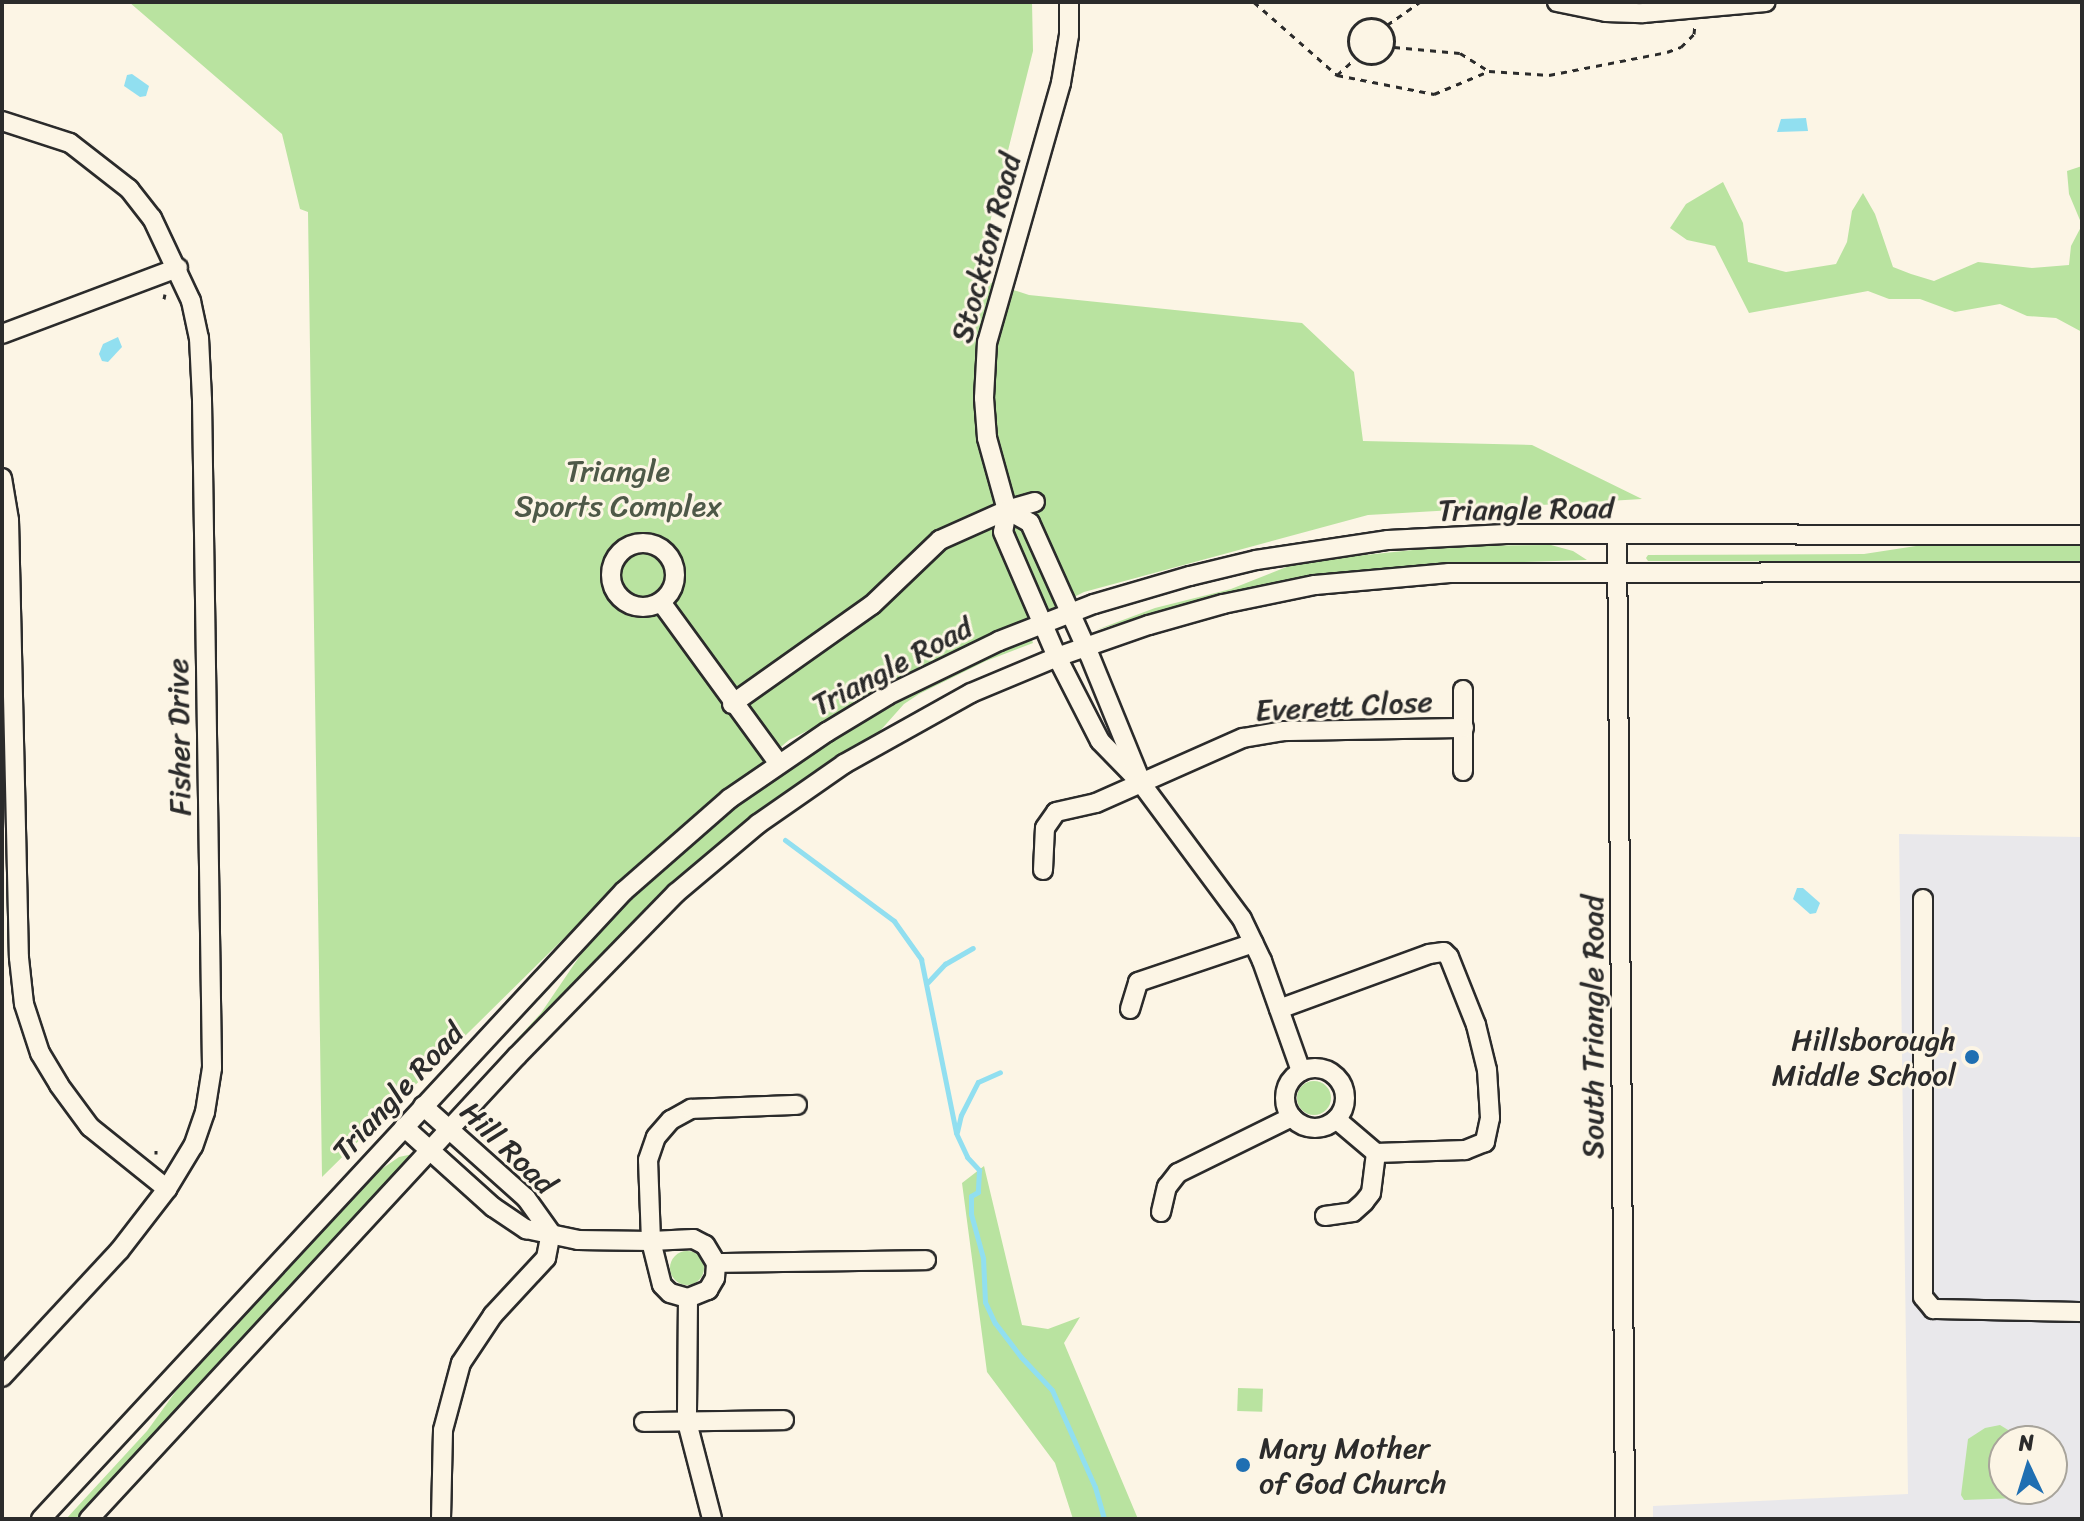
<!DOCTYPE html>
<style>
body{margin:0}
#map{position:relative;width:2084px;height:1521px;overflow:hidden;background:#fcf5e5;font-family:Sriracha,sans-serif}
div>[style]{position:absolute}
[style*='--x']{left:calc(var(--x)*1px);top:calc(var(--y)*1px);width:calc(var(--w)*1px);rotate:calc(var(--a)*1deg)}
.built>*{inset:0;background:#e9e8eb}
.green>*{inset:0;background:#b9e3a0;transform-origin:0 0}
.round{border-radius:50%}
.water>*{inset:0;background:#91dff0}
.stream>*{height:5px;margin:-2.5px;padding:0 2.5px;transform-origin:2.5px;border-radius:2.5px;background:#91dff0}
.path>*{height:3px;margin-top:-1.5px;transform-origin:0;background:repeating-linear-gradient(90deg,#2b2b2b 0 6px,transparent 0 12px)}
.path>.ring{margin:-1.5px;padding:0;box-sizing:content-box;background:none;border:3px solid #2b2b2b;border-radius:50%}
.roads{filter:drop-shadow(2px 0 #2b2b2b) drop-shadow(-2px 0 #2b2b2b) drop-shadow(0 2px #2b2b2b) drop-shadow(0 -2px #2b2b2b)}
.minor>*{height:18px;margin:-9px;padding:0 9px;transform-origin:9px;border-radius:9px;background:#fcf5e5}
.minor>.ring{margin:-9px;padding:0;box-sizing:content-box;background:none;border:18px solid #fcf5e5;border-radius:50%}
.dots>*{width:22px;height:22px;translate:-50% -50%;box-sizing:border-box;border:4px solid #fcf5e5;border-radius:50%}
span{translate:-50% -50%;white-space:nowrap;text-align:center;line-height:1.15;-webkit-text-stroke:6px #fcf5e5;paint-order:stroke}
.street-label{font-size:30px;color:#2b2b2b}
.park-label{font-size:30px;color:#4e5948}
.poi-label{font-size:30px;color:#2b2b2b}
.right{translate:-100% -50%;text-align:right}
.left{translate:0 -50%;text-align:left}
.frame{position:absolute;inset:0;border:4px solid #2b2b2b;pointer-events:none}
.north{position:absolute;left:1988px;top:1425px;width:80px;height:80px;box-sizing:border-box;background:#fcf5e5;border:2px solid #a8a49b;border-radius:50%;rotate:356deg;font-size:22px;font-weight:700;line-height:32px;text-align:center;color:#2b2b2b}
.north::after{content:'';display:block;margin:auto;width:28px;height:36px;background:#1f6fb2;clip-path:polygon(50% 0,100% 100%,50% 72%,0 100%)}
</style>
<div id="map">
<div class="built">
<i style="clip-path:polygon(evenodd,1899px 834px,2082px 837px,2082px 1519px,1653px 1519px,1653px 1506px,1908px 1494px,1899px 834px,2004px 1441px,2052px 1441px,2052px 1489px,2004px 1489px,2004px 1441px)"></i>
</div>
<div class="green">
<i style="clip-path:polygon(129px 2px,1032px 2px,1033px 51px,976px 278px,1029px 295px,1302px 323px,1354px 372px,1363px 441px,1532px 445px,1642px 499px,1368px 515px,1084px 592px,789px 740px,615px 888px,322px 1177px,308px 212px,300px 209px,282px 134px)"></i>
<i style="clip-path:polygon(2082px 166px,2082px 332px,2056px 318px,2027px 316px,2000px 304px,1955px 312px,1920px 299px,1889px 299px,1868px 291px,1749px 313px,1715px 246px,1687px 240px,1670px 228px,1686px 204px,1723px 182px,1743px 223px,1748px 262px,1786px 272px,1836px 264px,1847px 242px,1852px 211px,1863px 193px,1875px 214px,1893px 267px,1911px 274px,1934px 281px,1978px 262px,2032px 268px,2069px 265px,2071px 246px,2082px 225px,2069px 194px,2067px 171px)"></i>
<i style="clip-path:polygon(1551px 545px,1573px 551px,1587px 560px,1404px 566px,1307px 577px,1234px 591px,1096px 630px,1155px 608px,1231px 589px,1299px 562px,1451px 546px)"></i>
<i style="clip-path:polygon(2082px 545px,2082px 562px,1648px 561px,1646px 558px,1648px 555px,1864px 554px,1916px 546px)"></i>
<i style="clip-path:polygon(1032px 640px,1033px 643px,986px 661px,919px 694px,904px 704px,879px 732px,752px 815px,663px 890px,456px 1110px,454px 1108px,541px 1013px,592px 938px,654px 876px,729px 813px,823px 746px,897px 703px,984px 658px)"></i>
<i class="round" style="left:1297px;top:1081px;width:34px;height:34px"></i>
<i style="clip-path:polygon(413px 1154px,76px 1519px,66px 1519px,147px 1431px,192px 1369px,370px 1177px,399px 1157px)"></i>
<i style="clip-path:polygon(984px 1166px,1022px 1325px,1048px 1329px,1080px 1317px,1064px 1343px,1138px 1519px,1073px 1519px,1055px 1463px,987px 1372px,962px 1183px)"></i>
<i class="round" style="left:670px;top:1251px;width:34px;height:34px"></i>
<i style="left:1238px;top:1388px;width:25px;height:23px;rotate:2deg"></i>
<i style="clip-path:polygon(2000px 1425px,2026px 1441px,2004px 1441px,2004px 1489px,2029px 1489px,2028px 1492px,2018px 1498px,1964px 1500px,1961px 1495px,1968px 1439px,1985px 1428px)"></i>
</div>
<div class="water">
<i style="clip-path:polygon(132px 74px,149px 86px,146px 96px,140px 97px,124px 86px,127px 75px)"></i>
<i style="clip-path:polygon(1806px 118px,1808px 131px,1777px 132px,1781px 119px)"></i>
<i style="clip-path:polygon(118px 337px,122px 347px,108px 362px,102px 361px,99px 354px,103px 344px)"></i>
<i style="clip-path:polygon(1797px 888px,1803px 888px,1820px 903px,1816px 913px,1810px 914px,1793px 899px)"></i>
</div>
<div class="stream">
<i style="--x:785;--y:840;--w:136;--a:36.6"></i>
<i style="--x:894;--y:921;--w:47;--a:54.6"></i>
<i style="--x:921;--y:959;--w:177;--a:78.6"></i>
<i style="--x:956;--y:1133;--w:26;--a:65"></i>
<i style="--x:967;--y:1157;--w:18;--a:47"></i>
<i style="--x:979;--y:1170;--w:22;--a:93"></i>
<i style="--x:978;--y:1192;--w:8;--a:150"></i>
<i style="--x:971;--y:1196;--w:18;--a:90"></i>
<i style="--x:971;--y:1214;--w:46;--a:74.7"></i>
<i style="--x:983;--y:1258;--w:44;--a:87.4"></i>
<i style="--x:985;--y:1302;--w:23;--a:65"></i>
<i style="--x:995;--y:1323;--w:43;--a:52.6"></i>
<i style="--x:1021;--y:1357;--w:45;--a:46.8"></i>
<i style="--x:1052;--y:1390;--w:106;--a:66.1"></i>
<i style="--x:1095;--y:1487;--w:33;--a:74"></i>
<i style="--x:928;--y:982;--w:25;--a:-47"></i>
<i style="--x:945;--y:964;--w:32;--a:-30"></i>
<i style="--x:957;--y:1132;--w:17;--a:-77"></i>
<i style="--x:961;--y:1115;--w:37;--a:-63"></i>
<i style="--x:978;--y:1082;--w:24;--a:-24"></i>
</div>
<div class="path">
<i style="--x:1254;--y:2;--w:111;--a:41.3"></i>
<i style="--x:1337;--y:75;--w:99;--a:11.1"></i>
<i style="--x:1434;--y:94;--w:60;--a:-22.7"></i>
<i style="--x:1489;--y:71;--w:60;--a:3.8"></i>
<i style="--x:1549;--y:75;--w:120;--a:-11"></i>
<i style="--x:1667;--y:52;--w:15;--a:-20"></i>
<i style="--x:1681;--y:47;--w:18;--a:-45"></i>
<i style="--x:1694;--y:34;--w:9;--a:-84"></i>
<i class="ring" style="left:1348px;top:18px;width:43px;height:43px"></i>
<i style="--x:1387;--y:25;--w:40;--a:-34.9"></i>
<i style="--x:1394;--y:47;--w:66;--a:5.2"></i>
<i style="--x:1460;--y:53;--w:34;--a:32"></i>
<i style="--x:1337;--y:75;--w:24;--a:-42"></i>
<i style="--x:164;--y:299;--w:5;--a:-79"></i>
<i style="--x:156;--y:1150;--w:4;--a:90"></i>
</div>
<div class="roads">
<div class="minor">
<i style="--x:1069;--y:2;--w:33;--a:90"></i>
<i style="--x:1069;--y:35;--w:49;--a:99.5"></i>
<i style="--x:1061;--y:83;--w:269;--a:105.9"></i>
<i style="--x:987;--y:342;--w:56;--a:93.1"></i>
<i style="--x:984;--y:398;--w:40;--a:85.7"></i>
<i style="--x:987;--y:438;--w:75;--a:74.5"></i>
<i style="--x:1007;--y:510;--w:22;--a:100"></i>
<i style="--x:1003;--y:532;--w:136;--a:66.6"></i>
<i style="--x:1057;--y:657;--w:94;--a:62.9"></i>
<i style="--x:1100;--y:741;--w:59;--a:45.7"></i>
<i style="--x:1141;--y:783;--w:169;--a:53.4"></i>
<i style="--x:1242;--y:919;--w:47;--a:64.5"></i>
<i style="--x:1262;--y:961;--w:117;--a:70.5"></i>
<i style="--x:1557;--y:2;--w:50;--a:11.5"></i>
<i style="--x:1606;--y:12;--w:37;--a:2"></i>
<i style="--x:1643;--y:13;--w:123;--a:-5.1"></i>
<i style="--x:2;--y:121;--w:71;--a:17.9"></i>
<i style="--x:70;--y:143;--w:75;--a:37.9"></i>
<i style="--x:129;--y:189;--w:37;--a:52"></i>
<i style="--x:152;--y:218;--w:92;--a:64.8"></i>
<i style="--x:191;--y:301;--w:38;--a:78"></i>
<i style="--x:199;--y:338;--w:62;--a:87.2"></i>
<i style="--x:202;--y:400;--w:668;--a:89.14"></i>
<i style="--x:212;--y:1068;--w:45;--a:99"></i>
<i style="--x:205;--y:1112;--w:36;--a:109"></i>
<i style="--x:193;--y:1146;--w:50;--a:121.2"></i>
<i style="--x:167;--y:1189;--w:78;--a:127.7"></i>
<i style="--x:119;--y:1251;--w:172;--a:132.9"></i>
<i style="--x:2;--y:334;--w:188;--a:-20.6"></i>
<i style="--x:2;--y:478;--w:43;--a:80.5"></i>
<i style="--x:9;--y:520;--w:438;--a:88.7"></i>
<i style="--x:19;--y:958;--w:46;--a:83.8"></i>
<i style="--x:24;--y:1004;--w:52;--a:71.9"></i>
<i style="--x:40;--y:1053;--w:37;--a:59"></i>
<i style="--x:59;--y:1085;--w:52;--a:53.6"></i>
<i style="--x:90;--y:1127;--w:99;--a:38.8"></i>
<i style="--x:1007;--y:510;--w:26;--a:29"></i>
<i style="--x:1030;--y:523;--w:144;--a:65.8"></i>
<i style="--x:1089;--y:654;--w:135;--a:67.8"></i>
<i style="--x:1617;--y:535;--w:984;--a:89.53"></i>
<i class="ring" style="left:611px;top:543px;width:46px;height:46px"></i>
<i style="--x:661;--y:602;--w:200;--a:53.9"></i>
<i style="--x:1463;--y:690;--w:81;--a:90"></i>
<i style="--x:732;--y:704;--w:171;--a:-35.3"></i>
<i style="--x:872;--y:605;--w:94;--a:-43.7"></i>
<i style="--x:940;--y:540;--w:73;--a:-24.1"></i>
<i style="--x:1007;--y:510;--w:29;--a:-16"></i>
<i style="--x:1043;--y:870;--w:42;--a:-87.3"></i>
<i style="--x:1045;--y:828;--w:19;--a:-55"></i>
<i style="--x:1056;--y:812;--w:41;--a:-12.7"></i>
<i style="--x:1096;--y:803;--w:161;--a:-23.9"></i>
<i style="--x:1243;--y:738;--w:42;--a:-9.7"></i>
<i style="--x:1284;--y:731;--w:180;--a:-1"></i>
<i style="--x:1923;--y:899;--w:398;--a:90"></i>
<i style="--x:1923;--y:1297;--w:16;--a:50"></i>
<i style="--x:1933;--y:1309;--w:149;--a:1.2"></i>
<i style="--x:1130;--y:1009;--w:28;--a:-73"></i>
<i style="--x:1138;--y:982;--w:122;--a:-18.6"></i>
<i style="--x:1279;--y:1009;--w:160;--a:-20.1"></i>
<i style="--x:1429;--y:954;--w:15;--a:-8"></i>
<i style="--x:1444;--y:952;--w:7;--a:45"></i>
<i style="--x:1449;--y:957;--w:73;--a:68.3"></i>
<i style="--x:1476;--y:1025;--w:46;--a:76.3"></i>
<i style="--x:1487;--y:1070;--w:48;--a:86.4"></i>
<i style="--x:1490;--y:1118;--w:25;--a:102"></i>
<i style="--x:1485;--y:1142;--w:22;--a:158"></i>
<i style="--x:1465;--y:1150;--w:89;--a:178.1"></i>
<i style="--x:1376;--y:1153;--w:52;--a:-139.6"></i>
<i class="ring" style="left:1285px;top:1068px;width:42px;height:42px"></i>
<i style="--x:423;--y:1106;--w:138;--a:41.8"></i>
<i style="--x:526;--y:1198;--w:43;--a:54.5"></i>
<i style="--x:404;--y:1127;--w:120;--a:42"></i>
<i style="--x:493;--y:1207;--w:40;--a:34"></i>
<i style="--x:526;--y:1229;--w:53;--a:11.9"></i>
<i style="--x:578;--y:1240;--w:73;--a:0.8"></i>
<i style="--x:651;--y:1241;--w:45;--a:76"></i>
<i style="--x:662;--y:1285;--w:11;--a:45"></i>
<i style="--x:670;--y:1293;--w:19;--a:16"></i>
<i style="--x:688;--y:1298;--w:22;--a:-22"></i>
<i style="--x:708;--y:1290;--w:14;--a:-60"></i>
<i style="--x:715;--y:1278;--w:15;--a:-86"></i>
<i style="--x:716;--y:1263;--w:21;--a:-121"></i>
<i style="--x:705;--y:1245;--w:13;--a:-153"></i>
<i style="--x:693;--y:1239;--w:42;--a:177.3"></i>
<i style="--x:651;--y:1241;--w:81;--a:-92.1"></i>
<i style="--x:648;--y:1160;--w:24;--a:-71"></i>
<i style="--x:656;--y:1137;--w:23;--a:-49"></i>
<i style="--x:671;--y:1120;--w:23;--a:-29"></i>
<i style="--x:691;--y:1109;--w:106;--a:-2.2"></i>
<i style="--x:1161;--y:1212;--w:26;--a:-77"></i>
<i style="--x:1167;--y:1187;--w:18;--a:-52"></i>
<i style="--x:1178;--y:1173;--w:127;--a:-26.2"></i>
<i style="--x:1325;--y:1216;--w:28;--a:-8"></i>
<i style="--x:1353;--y:1212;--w:15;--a:-42"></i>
<i style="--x:1364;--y:1202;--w:11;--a:-52"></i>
<i style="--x:1371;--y:1193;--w:40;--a:-82.9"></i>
<i style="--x:716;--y:1263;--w:210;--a:-0.8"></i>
<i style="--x:688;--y:1298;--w:124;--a:90.5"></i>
<i style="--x:687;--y:1422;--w:100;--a:75.5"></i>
<i style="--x:644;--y:1422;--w:140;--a:-0.8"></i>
<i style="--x:41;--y:1519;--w:857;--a:-47.13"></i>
<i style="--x:624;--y:891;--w:140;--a:-41.2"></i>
<i style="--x:729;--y:799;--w:119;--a:-34.4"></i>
<i style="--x:827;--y:732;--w:71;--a:-31.2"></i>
<i style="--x:888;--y:695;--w:123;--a:-25.9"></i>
<i style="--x:999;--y:641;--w:102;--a:-21.3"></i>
<i style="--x:1094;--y:604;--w:100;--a:-16.3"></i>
<i style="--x:1190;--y:576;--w:68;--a:-13.6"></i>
<i style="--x:1256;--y:560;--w:134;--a:-8.6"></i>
<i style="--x:1388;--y:540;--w:118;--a:-2.9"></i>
<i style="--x:1506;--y:534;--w:576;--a:0.1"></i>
<i style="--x:89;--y:1519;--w:631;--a:-47.25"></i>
<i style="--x:517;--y:1056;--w:228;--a:-45.7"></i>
<i style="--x:676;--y:893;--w:107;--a:-40.1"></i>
<i style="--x:758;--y:824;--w:105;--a:-34.9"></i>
<i style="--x:844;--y:764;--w:145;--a:-29.2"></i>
<i style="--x:971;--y:693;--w:93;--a:-22.7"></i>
<i style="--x:1057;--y:657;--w:97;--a:-19.2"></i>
<i style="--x:1149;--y:625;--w:77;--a:-15.8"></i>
<i style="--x:1223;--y:604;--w:94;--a:-11.7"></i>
<i style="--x:1315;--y:585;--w:135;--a:-5.1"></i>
<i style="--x:1449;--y:573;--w:633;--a:-0.09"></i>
<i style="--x:441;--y:1519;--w:89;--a:-88.7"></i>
<i style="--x:443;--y:1430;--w:69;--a:-75"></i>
<i style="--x:461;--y:1363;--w:58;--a:-56.3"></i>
<i style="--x:493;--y:1315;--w:78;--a:-47.1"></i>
<i style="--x:546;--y:1258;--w:25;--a:-79"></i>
</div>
</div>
<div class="dots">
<i style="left:1972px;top:1057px;background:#1f6fb2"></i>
<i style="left:1243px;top:1465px;background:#1f6fb2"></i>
</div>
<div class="street-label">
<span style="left:986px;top:248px;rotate:-75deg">Stockton Road</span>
<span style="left:1526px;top:509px;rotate:-1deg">Triangle Road</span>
<span style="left:892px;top:666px;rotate:-28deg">Triangle Road</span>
<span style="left:1344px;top:706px;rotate:-3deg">Everett Close</span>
<span style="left:179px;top:737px;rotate:-91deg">Fisher Drive</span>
<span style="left:1593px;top:1027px;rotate:-90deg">South Triangle Road</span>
<span style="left:398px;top:1092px;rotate:-47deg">Triangle Road</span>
<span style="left:508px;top:1148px;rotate:44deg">Hill Road</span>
</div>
<div class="park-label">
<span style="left:618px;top:488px">Triangle<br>Sports Complex</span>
</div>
<div class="poi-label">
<span class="right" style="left:1956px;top:1057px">Hillsborough<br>Middle School</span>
<span class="left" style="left:1259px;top:1465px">Mary Mother<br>of God Church</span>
</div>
<div class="frame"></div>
<div class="north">N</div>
</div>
